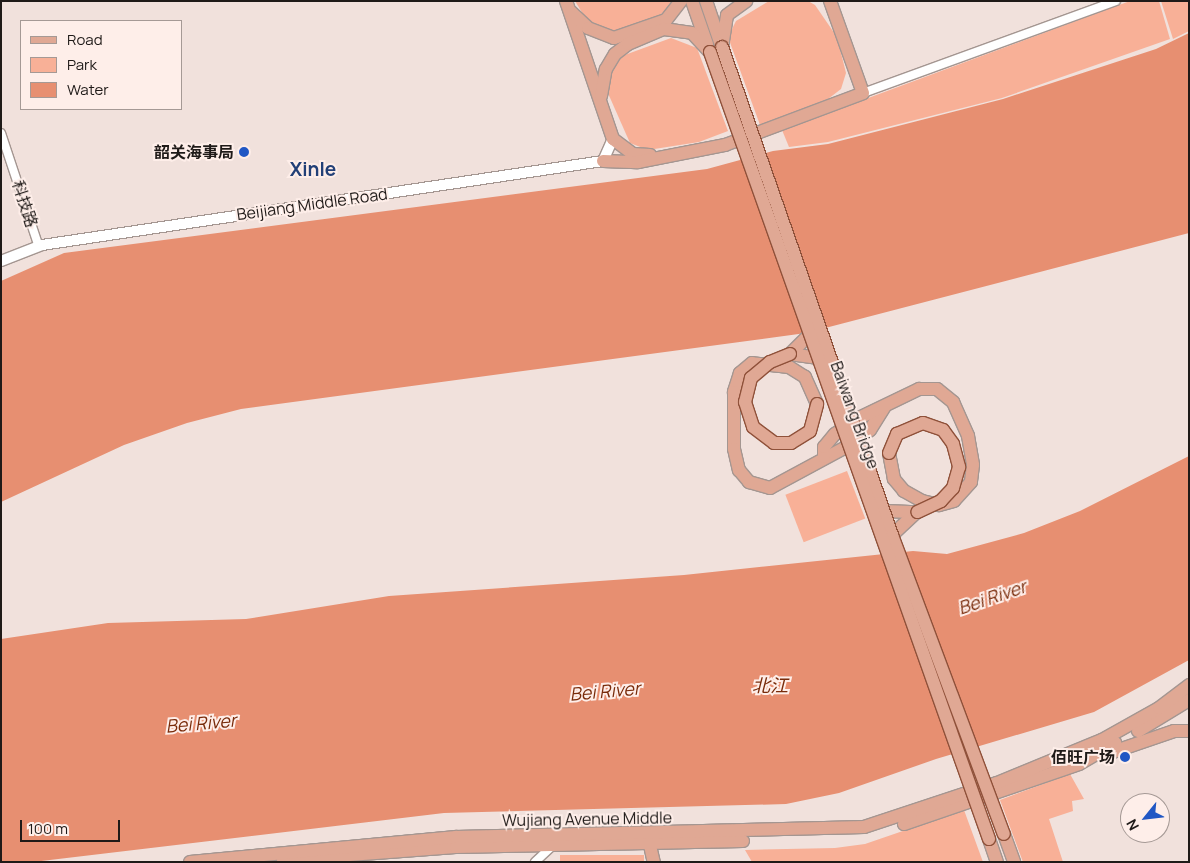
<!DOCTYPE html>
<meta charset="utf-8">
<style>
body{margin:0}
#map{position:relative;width:1190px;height:863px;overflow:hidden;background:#f1e1dc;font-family:Manrope,"Noto Sans SC",sans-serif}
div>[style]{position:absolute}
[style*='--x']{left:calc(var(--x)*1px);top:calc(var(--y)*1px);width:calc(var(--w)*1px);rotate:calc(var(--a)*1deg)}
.green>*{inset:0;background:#f8b097;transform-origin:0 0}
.water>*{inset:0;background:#e78f71}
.roads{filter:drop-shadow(1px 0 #a49691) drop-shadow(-1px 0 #a49691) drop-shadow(0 1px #a49691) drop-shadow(0 -1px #a49691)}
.minor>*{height:8px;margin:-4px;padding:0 4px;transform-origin:4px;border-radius:4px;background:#fff}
.tertiary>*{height:10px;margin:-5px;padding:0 5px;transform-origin:5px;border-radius:5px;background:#fff}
.primary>*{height:12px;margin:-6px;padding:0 6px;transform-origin:6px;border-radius:6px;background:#e0a894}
.bridges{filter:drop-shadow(1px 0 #8f513a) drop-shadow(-1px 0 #8f513a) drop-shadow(0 1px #8f513a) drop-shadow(0 -1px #8f513a)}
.primary-bridge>*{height:12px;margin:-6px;padding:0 6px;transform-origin:6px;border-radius:6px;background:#e0a894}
.dots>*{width:14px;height:14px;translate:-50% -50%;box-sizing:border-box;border:2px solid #feeee9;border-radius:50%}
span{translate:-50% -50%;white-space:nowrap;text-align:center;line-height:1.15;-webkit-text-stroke:4px #feeee9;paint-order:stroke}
.poi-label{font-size:16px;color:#1f1a18;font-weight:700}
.right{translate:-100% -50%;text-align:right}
.street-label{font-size:16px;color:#1f1a18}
.water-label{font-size:18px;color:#792b0a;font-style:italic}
.quarter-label{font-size:19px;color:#234077;font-weight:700}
.frame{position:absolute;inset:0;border:2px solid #1f1a18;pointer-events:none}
.legend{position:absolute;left:20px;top:20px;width:162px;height:90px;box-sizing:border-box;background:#feeee9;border:1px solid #a59995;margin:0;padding:6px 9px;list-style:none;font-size:15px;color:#1f1a18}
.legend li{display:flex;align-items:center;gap:10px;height:25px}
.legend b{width:25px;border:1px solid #a59995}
.north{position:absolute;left:1120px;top:793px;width:50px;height:50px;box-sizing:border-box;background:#feeee9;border:1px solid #a59995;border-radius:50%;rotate:241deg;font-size:14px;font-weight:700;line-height:20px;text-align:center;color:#1f1a18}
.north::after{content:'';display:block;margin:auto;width:18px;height:22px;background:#2157c4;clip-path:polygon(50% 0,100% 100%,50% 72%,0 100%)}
.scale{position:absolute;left:20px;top:820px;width:100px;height:22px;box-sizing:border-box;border:2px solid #1f1a18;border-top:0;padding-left:6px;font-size:15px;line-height:18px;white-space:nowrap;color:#1f1a18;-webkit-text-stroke:4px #feeee9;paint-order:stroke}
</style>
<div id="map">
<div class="green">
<i style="clip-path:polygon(575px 1px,673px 1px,671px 7px,654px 19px,616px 34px,586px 19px)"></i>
<i style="clip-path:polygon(769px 1px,808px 1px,815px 5px,837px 37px,846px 73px,841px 89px,828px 99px,760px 125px,728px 37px,736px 21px)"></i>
<i style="clip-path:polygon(1130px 1px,1159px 1px,1170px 39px,1002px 98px,828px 142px,789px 147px,782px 130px)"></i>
<i style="clip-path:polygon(1161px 1px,1189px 1px,1189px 31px,1173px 39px)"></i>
<i style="clip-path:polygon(671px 38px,697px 48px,728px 131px,699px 142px,648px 150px,630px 143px,607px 91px,613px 66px,622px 56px)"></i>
<i style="left:847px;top:471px;width:51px;height:66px;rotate:69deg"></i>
<i style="clip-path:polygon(1070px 774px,1084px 799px,1072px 801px,1073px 811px,1049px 819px,1063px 862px,1023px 862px,1000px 800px)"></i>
<i style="clip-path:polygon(964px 810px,983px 862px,752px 862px,745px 850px,835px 848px,865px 844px)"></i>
<i style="left:560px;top:855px;width:84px;height:11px"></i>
</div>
<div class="water">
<i style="clip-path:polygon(1189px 33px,1189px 233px,806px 333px,241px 409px,187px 423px,124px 445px,1px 502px,1px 281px,64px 253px,707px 169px,773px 151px,828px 144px,1003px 99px,1156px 49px)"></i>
<i style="clip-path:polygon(1189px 456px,1189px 660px,1094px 712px,936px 759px,839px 793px,786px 804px,444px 813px,33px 862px,1px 862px,1px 639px,108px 623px,246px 619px,389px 596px,684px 575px,913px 551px,947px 554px,1024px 533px,1080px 511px)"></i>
</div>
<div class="roads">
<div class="minor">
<i style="--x:863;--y:93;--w:269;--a:-20"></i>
<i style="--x:1;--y:133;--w:120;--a:71.6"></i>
<i style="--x:535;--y:862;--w:25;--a:-43"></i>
</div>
<div class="tertiary">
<i style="--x:1;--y:261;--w:44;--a:-21.3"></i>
<i style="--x:42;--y:245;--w:567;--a:-8.52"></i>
<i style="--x:603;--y:161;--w:24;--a:-66"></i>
</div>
<div class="primary">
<i style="--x:566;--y:1;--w:146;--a:71.2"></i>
<i style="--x:613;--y:139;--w:25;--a:37"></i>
<i style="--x:633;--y:154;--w:17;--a:3"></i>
<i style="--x:692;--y:1;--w:46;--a:70.8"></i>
<i style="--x:706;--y:1;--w:43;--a:71.1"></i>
<i style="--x:571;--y:12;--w:23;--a:43"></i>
<i style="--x:588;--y:28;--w:28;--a:21"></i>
<i style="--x:614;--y:38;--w:55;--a:-19.1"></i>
<i style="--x:666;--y:20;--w:24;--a:-52"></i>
<i style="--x:722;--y:47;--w:32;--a:-81"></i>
<i style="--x:727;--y:15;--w:24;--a:-36"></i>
<i style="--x:601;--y:96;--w:27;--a:-80"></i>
<i style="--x:606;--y:69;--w:17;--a:-59"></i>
<i style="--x:615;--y:54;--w:16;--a:-38"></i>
<i style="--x:628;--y:44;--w:39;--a:-23"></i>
<i style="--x:664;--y:29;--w:28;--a:8"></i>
<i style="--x:692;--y:33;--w:26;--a:47"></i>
<i style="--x:603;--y:161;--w:35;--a:2"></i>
<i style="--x:638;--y:162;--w:89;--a:-11.1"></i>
<i style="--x:725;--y:145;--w:147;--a:-20.6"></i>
<i style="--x:863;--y:93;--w:98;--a:-109.7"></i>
<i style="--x:790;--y:354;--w:27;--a:8"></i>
<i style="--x:790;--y:354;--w:27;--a:-45"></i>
<i style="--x:817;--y:404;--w:30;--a:-114"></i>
<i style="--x:805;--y:377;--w:19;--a:-148"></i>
<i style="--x:789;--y:367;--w:37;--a:-174"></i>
<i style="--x:752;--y:363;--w:16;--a:140"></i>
<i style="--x:740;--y:373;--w:20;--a:108"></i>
<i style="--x:734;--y:392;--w:57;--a:90"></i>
<i style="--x:734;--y:449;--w:22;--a:77"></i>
<i style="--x:739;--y:470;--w:16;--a:50"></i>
<i style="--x:749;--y:482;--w:22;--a:16"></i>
<i style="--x:770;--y:488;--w:89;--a:-28.3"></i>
<i style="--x:848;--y:446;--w:27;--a:-36"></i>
<i style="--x:870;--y:430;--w:28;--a:-58"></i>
<i style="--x:824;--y:457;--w:10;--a:-90"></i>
<i style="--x:824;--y:447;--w:17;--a:-50"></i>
<i style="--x:835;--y:434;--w:29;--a:-34"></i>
<i style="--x:859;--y:418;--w:67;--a:-25.8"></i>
<i style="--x:919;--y:389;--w:18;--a:0"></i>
<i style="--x:937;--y:389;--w:21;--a:39"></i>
<i style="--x:953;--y:402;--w:37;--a:66"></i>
<i style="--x:968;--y:436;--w:29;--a:80"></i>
<i style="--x:973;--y:465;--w:17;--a:97"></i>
<i style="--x:971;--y:482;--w:25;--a:132"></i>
<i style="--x:954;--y:501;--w:16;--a:165"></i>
<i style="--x:939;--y:505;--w:17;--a:-167"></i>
<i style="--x:922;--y:501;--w:21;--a:-151"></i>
<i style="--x:904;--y:491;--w:16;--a:-130"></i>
<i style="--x:894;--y:479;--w:26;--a:-101"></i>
<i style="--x:884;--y:511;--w:33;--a:2"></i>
<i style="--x:892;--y:535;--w:34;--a:-43"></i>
<i style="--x:1138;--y:731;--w:60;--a:-31.3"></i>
<i style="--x:1107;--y:754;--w:71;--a:-18.9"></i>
<i style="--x:1174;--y:731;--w:15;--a:0"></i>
<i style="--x:904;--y:824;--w:185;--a:-18.9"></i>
<i style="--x:1079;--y:764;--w:42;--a:-30.3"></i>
<i style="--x:1004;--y:834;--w:30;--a:70"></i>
<i style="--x:648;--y:837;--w:26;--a:77"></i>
<i style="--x:989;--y:839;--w:24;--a:71"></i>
<i style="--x:283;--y:860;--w:173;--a:-4.3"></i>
<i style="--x:456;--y:847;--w:287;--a:-1.2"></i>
<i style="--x:190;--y:862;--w:267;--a:-5.4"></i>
<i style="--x:456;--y:837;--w:408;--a:-1.4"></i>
<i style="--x:864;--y:827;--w:140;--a:-18.3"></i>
<i style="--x:997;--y:783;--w:113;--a:-22.3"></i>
<i style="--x:1102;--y:740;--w:65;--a:-29.3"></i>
<i style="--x:1159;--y:708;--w:38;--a:-37"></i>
</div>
</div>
<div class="bridges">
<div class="primary-bridge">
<i style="--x:722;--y:47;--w:517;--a:70.79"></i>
<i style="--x:892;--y:535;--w:319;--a:69.5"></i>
<i style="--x:710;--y:52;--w:835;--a:70.48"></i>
<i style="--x:790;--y:354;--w:22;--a:158"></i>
<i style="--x:770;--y:362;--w:25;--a:140"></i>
<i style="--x:751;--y:378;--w:25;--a:104"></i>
<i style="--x:745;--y:402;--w:26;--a:72"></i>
<i style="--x:753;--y:427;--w:26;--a:37"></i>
<i style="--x:774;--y:443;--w:17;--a:0"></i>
<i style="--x:791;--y:443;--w:22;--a:-32"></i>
<i style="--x:810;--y:431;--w:28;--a:-75"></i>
<i style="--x:889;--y:453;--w:21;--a:-67"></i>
<i style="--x:897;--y:434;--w:28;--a:-23"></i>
<i style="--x:923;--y:423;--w:21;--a:19"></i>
<i style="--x:943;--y:430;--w:17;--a:54"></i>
<i style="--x:953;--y:444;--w:24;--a:75"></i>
<i style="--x:959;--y:467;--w:22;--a:106"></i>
<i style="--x:953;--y:488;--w:18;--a:133"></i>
<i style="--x:941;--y:501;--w:26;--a:155"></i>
</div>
</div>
<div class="dots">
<i style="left:244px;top:152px;background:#2157c4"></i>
<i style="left:1125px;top:757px;background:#2157c4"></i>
</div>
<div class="poi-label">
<span class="right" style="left:234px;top:152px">韶关海事局</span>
<span class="right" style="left:1115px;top:757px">佰旺广场</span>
</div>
<div class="street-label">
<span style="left:25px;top:204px;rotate:72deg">科技路</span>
<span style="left:312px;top:204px;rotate:-8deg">Beijiang Middle Road</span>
<span style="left:855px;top:415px;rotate:70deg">Baiwang Bridge</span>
<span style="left:587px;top:819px;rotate:-1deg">Wujiang Avenue Middle</span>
</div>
<div class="water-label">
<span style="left:992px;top:597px;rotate:-19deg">Bei River</span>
<span style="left:770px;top:685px">北江</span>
<span style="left:605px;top:691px;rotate:-5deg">Bei River</span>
<span style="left:201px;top:723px;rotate:-5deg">Bei River</span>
</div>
<div class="quarter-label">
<span style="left:313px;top:170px">Xinle</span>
</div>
<div class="frame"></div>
<ul class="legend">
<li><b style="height:6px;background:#e0a894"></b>Road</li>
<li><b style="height:14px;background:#f8b097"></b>Park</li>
<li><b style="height:14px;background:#e78f71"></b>Water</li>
</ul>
<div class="north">N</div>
<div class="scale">100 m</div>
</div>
